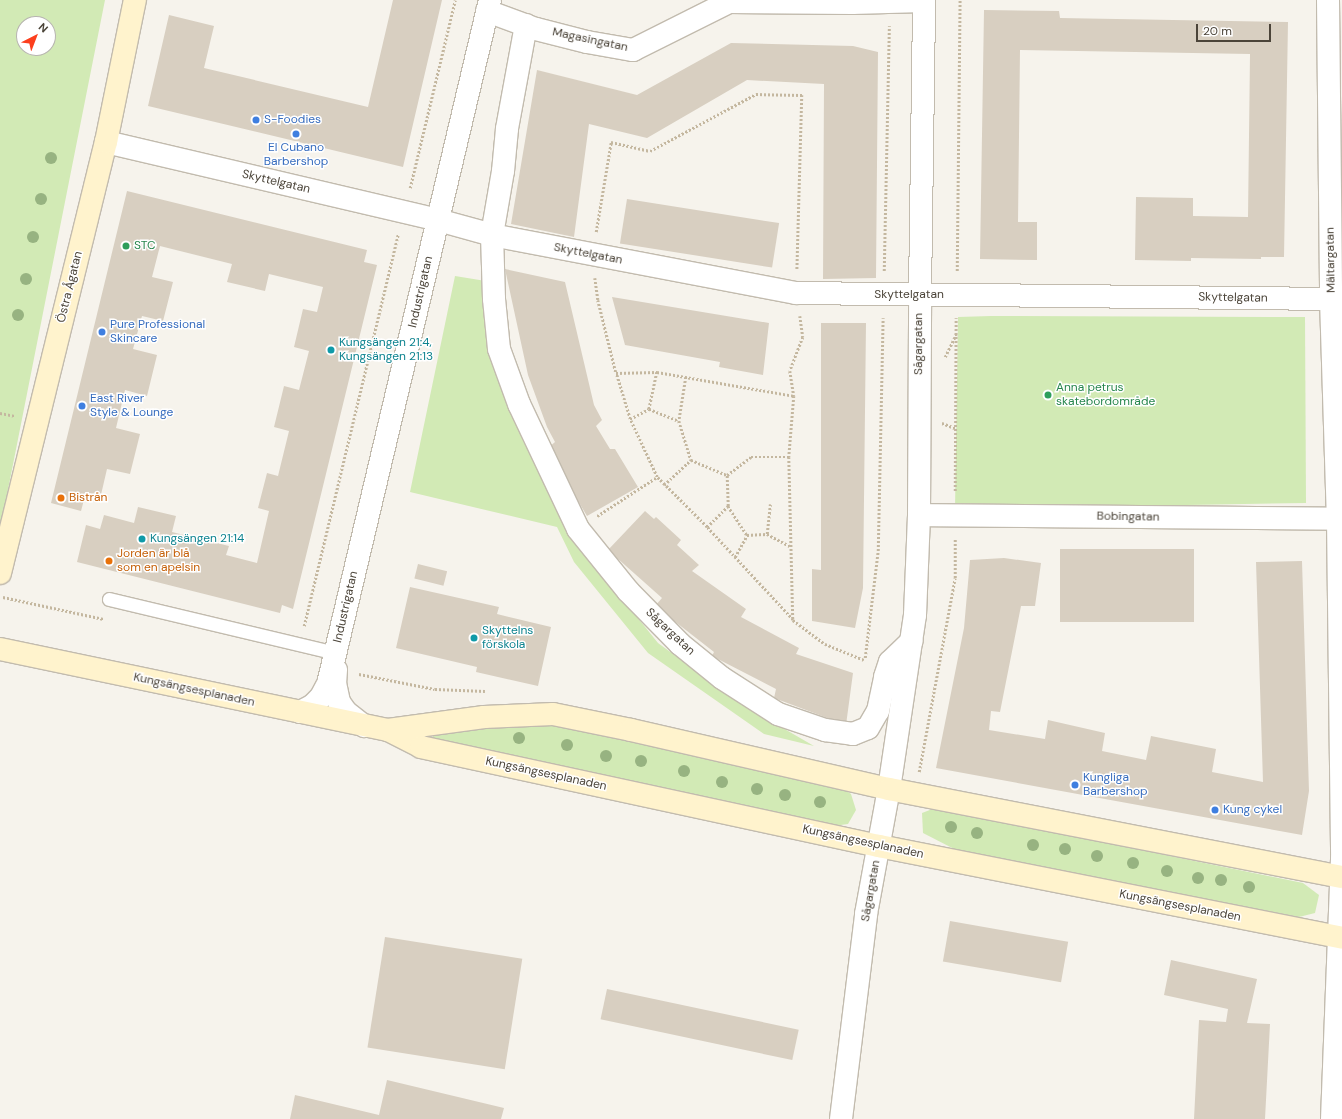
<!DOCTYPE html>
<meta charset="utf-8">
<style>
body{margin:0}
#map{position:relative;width:1342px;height:1119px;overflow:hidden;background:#f6f3ec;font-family:"DM Sans",sans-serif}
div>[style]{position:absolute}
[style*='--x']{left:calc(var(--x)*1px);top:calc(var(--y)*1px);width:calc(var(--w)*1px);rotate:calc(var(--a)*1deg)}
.green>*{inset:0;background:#d2eab5}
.building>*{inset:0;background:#d8cfc1;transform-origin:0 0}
.path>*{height:2.5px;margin-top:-1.25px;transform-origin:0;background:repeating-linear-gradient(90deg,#c4b79f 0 2px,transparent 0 4px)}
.roads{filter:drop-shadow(1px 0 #c2bbae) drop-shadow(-1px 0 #c2bbae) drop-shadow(0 1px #c2bbae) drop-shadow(0 -1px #c2bbae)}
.lane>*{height:13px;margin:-6.5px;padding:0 6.5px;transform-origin:6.5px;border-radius:6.5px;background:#fff}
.street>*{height:22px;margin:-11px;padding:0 11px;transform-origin:11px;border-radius:11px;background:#fff}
.secondary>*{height:22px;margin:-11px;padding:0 11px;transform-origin:11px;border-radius:11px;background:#fff3cd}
.trees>*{width:12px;height:12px;margin:-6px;border-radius:50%;background:#97b381}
.dots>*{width:11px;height:11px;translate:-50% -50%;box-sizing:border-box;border:2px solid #fff;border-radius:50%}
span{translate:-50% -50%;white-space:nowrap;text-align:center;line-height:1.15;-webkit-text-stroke:3px #fff;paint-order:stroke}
.street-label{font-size:12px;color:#4b4439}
.shop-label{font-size:12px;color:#366cbe}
.left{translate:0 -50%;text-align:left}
.leisure-label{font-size:12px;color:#27864d}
.culture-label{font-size:12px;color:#0d838f}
.food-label{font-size:12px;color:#c56008}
.north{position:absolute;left:16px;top:16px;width:40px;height:40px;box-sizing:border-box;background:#fff;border:1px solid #b7b4b0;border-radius:50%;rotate:42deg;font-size:11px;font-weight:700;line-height:16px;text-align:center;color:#4b4439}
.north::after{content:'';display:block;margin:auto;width:14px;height:18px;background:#fc3f1d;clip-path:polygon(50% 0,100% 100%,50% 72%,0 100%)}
.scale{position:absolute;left:1196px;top:24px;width:75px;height:18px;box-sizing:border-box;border:2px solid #4b4439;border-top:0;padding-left:5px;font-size:12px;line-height:14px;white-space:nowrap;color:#4b4439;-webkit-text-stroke:3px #fff;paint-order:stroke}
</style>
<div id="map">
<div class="green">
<i style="clip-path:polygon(evenodd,0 0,105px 0,0 530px,0 0,24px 24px,48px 24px,48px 48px,24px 48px,24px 24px)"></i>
<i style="clip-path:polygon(455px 276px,498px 283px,514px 402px,587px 555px,658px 643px,743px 705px,814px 746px,764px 734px,648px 653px,574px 562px,557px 527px,410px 492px)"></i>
<i style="clip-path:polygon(991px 316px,1305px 317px,1306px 503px,955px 509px,958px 317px)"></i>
<i style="clip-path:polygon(555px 719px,835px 783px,851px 794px,856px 810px,848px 824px,833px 826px,433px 741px,433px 733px)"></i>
<i style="clip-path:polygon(935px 808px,1303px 883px,1319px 895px,1315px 913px,1299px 917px,960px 852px,923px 833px,922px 813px)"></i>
</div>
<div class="building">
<i style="clip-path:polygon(393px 0,442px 0,403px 167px,148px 106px,169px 15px,214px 26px,204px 68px,368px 107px)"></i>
<i style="clip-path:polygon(984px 10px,1059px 11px,1060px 18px,1288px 22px,1284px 257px,1261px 257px,1261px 259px,1191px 258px,1191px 261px,1135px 260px,1136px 197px,1193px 198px,1193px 216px,1248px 217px,1250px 54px,1020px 50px,1018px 222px,1037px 222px,1037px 260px,980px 259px)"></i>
<i style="clip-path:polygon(731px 43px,853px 46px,878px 52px,876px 278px,823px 279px,824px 84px,747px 80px,647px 138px,589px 124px,574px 237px,511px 224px,537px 70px,637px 95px)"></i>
<i style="clip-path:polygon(127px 191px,367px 250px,364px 262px,377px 265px,293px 609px,282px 605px,280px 613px,77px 562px,86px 525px,100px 529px,104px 515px,134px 523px,138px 507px,176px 516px,172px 532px,229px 546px,226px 555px,257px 563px,269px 511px,258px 508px,267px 473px,278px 476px,289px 431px,274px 427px,284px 386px,299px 390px,309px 351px,294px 347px,303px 309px,317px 312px,323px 287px,269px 274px,265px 291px,227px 282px,232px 264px,160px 246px,152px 277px,173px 282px,163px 321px,142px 316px,133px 349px,157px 355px,147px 396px,125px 390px,116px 428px,140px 434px,130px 474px,107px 469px,100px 499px,85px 496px,81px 511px,51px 503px)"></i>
<i style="left:627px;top:199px;width:154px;height:45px;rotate:9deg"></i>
<i style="clip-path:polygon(505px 269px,565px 282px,594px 405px,602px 420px,596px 426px,610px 449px,615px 449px,638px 487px,587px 516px,547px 449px,555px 442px,547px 427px,528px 375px)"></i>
<i style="clip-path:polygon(612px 297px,769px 323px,763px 375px,719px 367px,720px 362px,625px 345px)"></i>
<i style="clip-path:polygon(821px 323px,866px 323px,863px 588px,855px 628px,812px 621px,812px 569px,821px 570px)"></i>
<i style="clip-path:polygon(645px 511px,654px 519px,656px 517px,681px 540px,677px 545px,699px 565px,692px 571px,746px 609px,741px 617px,799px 648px,796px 654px,853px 673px,846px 725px,774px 698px,776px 689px,712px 656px,714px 652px,655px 606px,662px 598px,608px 550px)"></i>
<i style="left:1060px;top:549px;width:134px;height:73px"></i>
<i style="clip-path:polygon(1004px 558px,1041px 563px,1035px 606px,1021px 606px,1000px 712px,991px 711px,989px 730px,1045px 739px,1048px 720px,1105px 733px,1102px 751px,1146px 760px,1151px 736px,1216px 749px,1212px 772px,1263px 782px,1256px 562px,1302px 561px,1309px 791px,1302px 835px,936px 768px,964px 628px,970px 560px)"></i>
<i style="left:418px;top:564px;width:30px;height:15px;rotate:14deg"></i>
<i style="clip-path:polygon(410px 587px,499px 607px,497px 614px,551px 627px,538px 686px,476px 672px,477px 667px,396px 648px)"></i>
<i style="left:950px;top:921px;width:120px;height:41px;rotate:10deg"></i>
<i style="left:385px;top:937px;width:139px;height:112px;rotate:9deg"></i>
<i style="clip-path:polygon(1171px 960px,1257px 979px,1247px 1023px,1270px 1024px,1265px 1119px,1194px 1119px,1199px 1020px,1226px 1022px,1228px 1009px,1164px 995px)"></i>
<i style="left:607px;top:989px;width:196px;height:31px;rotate:12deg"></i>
<i style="clip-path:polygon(387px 1080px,504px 1108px,501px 1119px,290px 1119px,295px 1095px,379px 1115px)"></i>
</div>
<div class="path">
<i style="--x:410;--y:188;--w:193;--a:-76.5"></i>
<i style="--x:596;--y:232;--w:91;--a:-80.5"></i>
<i style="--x:611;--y:142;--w:40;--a:13"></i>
<i style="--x:650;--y:151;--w:120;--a:-28.3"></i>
<i style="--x:756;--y:94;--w:46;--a:1.2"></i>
<i style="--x:802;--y:95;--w:175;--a:91.6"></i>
<i style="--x:884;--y:271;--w:245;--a:-88.8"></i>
<i style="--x:957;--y:271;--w:271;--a:-89.4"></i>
<i style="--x:595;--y:278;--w:22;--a:82"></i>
<i style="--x:598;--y:300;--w:75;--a:76.1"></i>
<i style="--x:800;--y:316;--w:21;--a:82"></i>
<i style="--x:803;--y:337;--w:36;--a:111"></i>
<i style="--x:790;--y:371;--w:25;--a:81"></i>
<i style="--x:794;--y:396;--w:61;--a:94.7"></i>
<i style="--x:789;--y:457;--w:163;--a:88.6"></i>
<i style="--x:793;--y:620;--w:40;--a:37"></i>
<i style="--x:825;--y:644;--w:42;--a:22.3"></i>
<i style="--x:945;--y:357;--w:25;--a:-64"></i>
<i style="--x:657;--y:372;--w:38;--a:102"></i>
<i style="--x:649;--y:409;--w:32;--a:22"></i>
<i style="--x:686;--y:377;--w:45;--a:99"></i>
<i style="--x:679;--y:421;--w:41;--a:72.9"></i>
<i style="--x:691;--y:460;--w:39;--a:23"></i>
<i style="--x:727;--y:475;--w:30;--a:-37"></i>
<i style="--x:751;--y:457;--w:38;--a:0"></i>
<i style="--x:0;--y:413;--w:15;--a:11"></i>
<i style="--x:630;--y:419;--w:21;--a:-28"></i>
<i style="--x:942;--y:423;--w:14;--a:21"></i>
<i style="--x:664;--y:485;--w:37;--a:-43"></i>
<i style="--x:955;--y:491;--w:173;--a:-89.7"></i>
<i style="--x:728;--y:506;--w:35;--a:57"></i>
<i style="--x:747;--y:535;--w:20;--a:-3"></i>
<i style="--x:767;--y:534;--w:26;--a:28"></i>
<i style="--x:597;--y:516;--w:72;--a:-33"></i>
<i style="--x:707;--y:527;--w:30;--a:-45"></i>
<i style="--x:728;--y:506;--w:31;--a:-92"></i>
<i style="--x:767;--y:534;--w:30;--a:-84"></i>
<i style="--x:735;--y:557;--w:25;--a:-61"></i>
<i style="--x:3;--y:597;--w:103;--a:12.3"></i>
<i style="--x:793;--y:620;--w:127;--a:-132.8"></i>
<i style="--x:707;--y:527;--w:71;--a:-135"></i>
<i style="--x:657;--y:477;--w:64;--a:-115"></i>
<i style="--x:630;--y:419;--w:48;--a:-106.9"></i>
<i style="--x:616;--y:373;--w:41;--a:-1.4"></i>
<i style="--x:657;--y:372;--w:139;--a:9.9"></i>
<i style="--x:304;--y:626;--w:403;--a:-76.5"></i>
<i style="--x:865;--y:658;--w:108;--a:-83.1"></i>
<i style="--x:878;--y:551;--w:233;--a:-88.8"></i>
<i style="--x:359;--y:674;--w:77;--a:11.2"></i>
<i style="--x:435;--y:689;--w:50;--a:2.3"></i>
<i style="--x:919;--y:772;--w:197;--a:-79.5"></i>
<i style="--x:955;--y:578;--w:40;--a:-90"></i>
</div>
<div class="roads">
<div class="lane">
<i style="--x:109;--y:599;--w:232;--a:13.4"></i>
</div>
<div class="street">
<i style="--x:1328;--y:0;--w:299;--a:89.4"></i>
<i style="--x:1331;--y:299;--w:220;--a:88.2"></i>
<i style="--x:1338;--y:519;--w:340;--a:89.3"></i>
<i style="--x:1342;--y:859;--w:260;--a:92.2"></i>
<i style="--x:487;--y:11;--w:52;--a:20.2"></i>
<i style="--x:536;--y:29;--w:53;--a:14.3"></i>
<i style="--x:587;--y:42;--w:47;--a:9.9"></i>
<i style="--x:633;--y:50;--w:107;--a:-26.6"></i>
<i style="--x:729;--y:2;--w:123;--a:0.5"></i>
<i style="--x:852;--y:3;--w:72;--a:-1.6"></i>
<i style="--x:526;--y:25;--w:106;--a:100.4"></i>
<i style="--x:507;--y:129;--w:42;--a:95.4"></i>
<i style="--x:503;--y:171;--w:65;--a:99.8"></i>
<i style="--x:492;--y:235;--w:64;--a:88.2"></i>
<i style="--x:494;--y:299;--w:50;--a:84.3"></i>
<i style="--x:499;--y:349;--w:59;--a:70"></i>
<i style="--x:519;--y:404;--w:138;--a:64.7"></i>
<i style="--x:578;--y:529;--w:80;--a:51.1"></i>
<i style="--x:628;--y:591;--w:74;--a:45.5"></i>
<i style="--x:680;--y:644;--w:54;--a:39"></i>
<i style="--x:722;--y:678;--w:67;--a:32.7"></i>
<i style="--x:778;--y:714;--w:50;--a:18.8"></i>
<i style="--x:825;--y:730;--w:28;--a:8"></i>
<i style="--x:853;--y:734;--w:16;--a:-22"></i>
<i style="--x:868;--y:728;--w:20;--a:-60"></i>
<i style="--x:878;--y:711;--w:35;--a:-78"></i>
<i style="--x:885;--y:677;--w:16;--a:-72"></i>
<i style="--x:890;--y:662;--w:30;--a:-44"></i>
<i style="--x:106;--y:142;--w:341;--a:13.2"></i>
<i style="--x:438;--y:220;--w:56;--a:15.5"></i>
<i style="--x:492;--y:235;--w:309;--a:10.8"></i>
<i style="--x:796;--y:293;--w:535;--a:0.64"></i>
<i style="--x:919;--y:515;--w:419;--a:0.5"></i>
<i style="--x:336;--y:670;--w:13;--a:94"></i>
<i style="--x:335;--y:683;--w:19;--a:78"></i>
<i style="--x:339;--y:702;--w:12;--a:55"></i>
<i style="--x:346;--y:712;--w:23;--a:38"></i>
<i style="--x:300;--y:712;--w:13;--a:-27"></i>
<i style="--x:312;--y:706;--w:13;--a:-45"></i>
<i style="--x:321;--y:697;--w:15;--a:-62"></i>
<i style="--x:328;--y:684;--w:703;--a:-76.68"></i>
<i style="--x:841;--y:1119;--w:207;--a:-83"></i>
<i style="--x:866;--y:914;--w:127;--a:-79.6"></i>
<i style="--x:889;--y:789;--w:176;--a:-81.5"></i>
<i style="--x:915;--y:615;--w:100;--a:-87.7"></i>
<i style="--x:919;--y:515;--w:221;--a:-89.7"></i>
<i style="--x:920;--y:294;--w:294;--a:-89.2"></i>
</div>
<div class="secondary">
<i style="--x:0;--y:573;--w:444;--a:-76.2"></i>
<i style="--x:106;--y:142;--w:145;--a:-78.5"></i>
<i style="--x:0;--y:649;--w:396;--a:11.8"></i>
<i style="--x:388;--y:730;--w:37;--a:27"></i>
<i style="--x:421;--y:747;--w:469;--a:12.2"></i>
<i style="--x:879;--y:846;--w:472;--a:11.2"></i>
<i style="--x:388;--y:730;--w:97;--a:-7.7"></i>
<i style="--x:484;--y:717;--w:69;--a:-2.5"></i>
<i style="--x:553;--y:714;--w:80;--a:11.6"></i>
<i style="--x:631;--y:730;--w:265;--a:12.9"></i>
<i style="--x:889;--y:789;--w:461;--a:11"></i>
</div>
</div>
<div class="trees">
<i style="left:51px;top:158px"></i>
<i style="left:41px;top:199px"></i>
<i style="left:33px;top:237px"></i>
<i style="left:26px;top:279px"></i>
<i style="left:18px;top:315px"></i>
<i style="left:519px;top:738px"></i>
<i style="left:567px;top:745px"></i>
<i style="left:606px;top:756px"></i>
<i style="left:641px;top:761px"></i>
<i style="left:684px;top:771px"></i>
<i style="left:722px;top:782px"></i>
<i style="left:757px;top:789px"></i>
<i style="left:785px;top:795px"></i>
<i style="left:820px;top:802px"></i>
<i style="left:951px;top:827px"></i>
<i style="left:977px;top:833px"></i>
<i style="left:1033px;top:845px"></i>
<i style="left:1065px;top:849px"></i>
<i style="left:1097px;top:856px"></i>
<i style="left:1133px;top:863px"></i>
<i style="left:1167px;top:871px"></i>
<i style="left:1198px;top:878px"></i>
<i style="left:1221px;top:880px"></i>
<i style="left:1249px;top:887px"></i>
</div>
<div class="dots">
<i style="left:256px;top:120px;background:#3f7fe0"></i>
<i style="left:296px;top:134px;background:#3f7fe0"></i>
<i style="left:126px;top:246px;background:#2e9e5b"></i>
<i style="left:102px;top:332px;background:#3f7fe0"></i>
<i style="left:331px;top:350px;background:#0f9aa8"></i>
<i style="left:1048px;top:395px;background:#2e9e5b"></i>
<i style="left:82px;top:406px;background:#3f7fe0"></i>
<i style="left:61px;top:498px;background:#e8710a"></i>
<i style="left:142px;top:539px;background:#0f9aa8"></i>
<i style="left:109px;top:561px;background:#e8710a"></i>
<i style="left:474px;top:638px;background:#0f9aa8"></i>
<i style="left:1075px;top:785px;background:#3f7fe0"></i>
<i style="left:1215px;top:810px;background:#3f7fe0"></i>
</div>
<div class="street-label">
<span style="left:590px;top:40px;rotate:12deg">Magasingatan</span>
<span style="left:276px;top:182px;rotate:13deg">Skyttelgatan</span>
<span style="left:588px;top:254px;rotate:11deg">Skyttelgatan</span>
<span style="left:1331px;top:260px;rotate:-91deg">Mältargatan</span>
<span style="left:70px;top:287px;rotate:-76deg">Östra Ågatan</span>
<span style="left:421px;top:292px;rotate:-77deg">Industrigatan</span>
<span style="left:909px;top:295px">Skyttelgatan</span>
<span style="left:1233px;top:298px;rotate:1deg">Skyttelgatan</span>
<span style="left:919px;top:344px;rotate:-90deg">Sågargatan</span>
<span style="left:1128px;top:517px;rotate:1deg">Bobingatan</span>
<span style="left:346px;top:607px;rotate:-77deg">Industrigatan</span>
<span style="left:670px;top:632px;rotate:43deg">Sågargatan</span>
<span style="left:194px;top:690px;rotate:12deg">Kungsängsesplanaden</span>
<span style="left:546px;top:774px;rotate:12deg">Kungsängsesplanaden</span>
<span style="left:863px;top:842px;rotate:12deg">Kungsängsesplanaden</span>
<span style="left:871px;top:891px;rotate:-80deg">Sågargatan</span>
<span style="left:1180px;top:906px;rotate:11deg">Kungsängsesplanaden</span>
</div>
<div class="shop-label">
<span class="left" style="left:264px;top:120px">S-Foodies</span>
<span style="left:296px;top:155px">El Cubano<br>Barbershop</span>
<span class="left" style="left:110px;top:332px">Pure Professional<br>Skincare</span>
<span class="left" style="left:90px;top:406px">East River<br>Style &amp; Lounge</span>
<span class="left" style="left:1083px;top:785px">Kungliga<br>Barbershop</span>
<span class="left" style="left:1223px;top:810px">Kung cykel</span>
</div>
<div class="leisure-label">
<span class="left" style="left:134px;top:246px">STC</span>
<span class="left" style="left:1056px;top:395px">Anna petrus<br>skatebordområde</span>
</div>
<div class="culture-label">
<span class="left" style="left:339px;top:350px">Kungsängen 21:4,<br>Kungsängen 21:13</span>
<span class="left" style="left:150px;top:539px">Kungsängen 21:14</span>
<span class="left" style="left:482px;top:638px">Skyttelns<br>förskola</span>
</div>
<div class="food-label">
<span class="left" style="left:69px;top:498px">Bistrån</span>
<span class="left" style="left:117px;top:561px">Jorden är blå<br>som en apelsin</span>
</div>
<div class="north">N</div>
<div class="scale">20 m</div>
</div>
